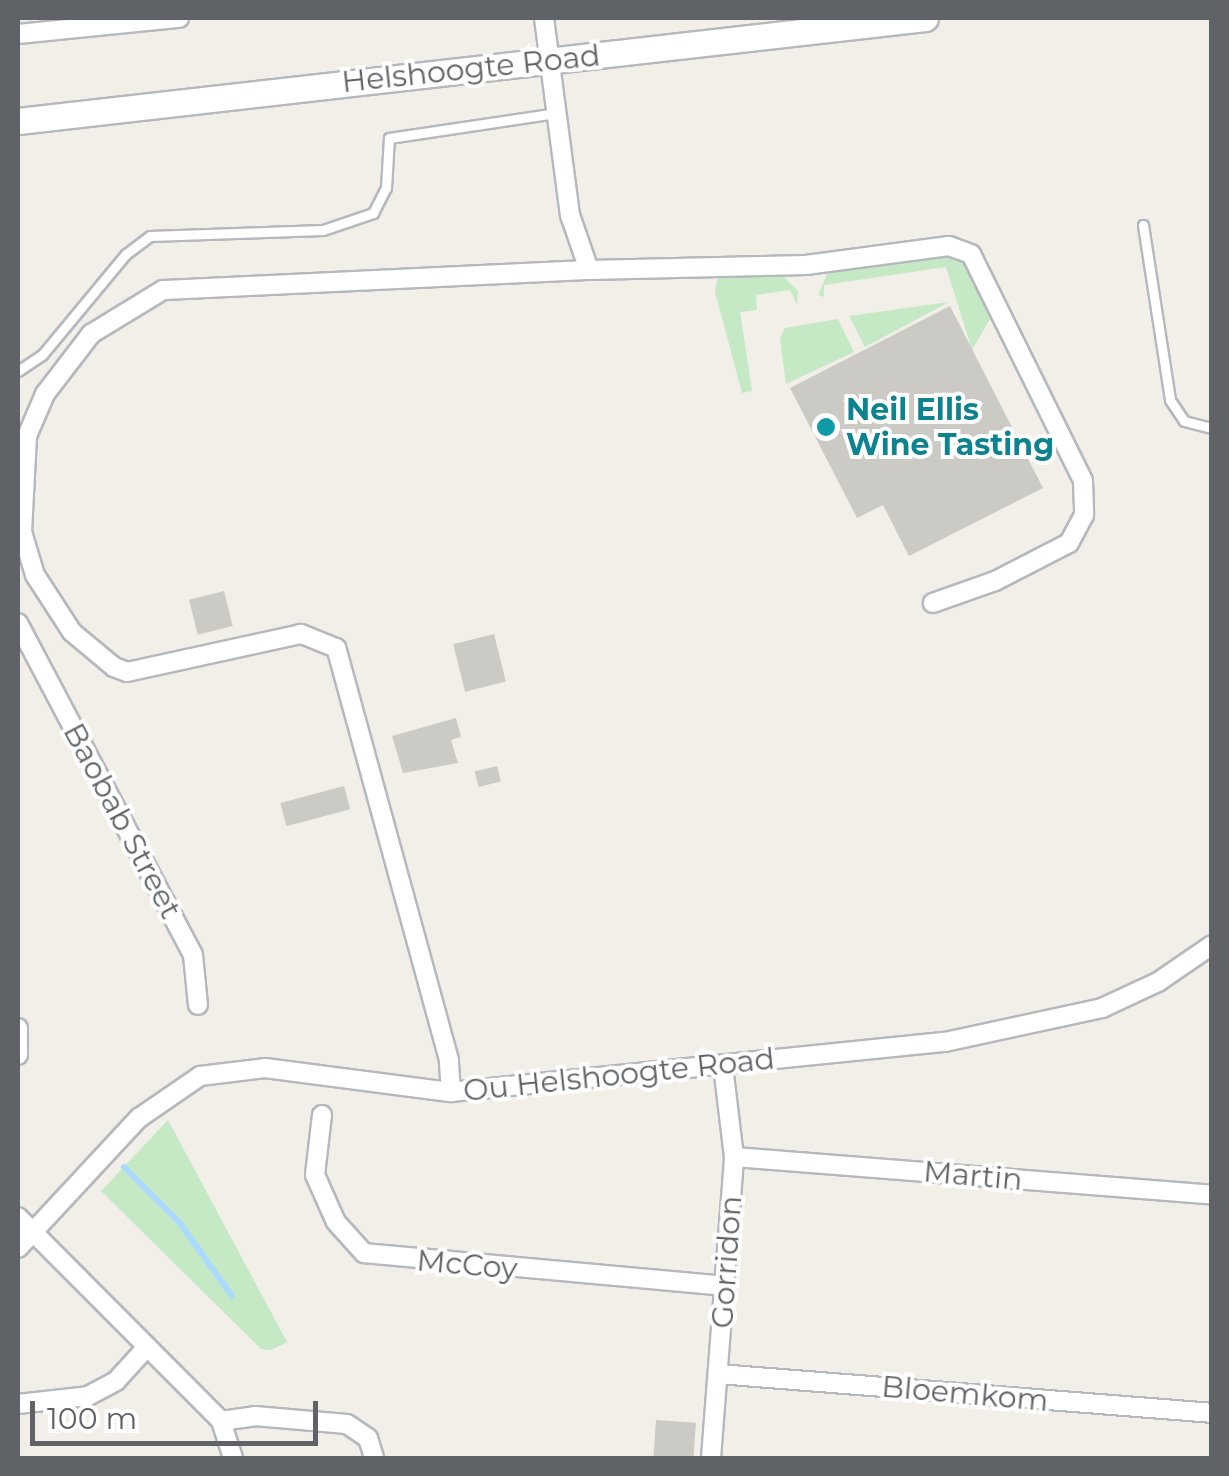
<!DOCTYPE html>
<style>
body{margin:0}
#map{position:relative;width:1229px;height:1476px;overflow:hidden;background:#f1efe8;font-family:Montserrat,sans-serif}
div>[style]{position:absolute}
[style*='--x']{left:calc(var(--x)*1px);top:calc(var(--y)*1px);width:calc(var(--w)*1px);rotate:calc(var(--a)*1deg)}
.green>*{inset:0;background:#c5e8c5}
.stream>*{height:6px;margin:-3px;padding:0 3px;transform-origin:3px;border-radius:3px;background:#aadaff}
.building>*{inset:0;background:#cccac5;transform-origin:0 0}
.roads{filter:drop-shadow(2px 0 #b5b8bc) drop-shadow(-2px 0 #b5b8bc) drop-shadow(0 2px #b5b8bc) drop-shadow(0 -2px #b5b8bc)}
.service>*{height:9px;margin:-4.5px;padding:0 4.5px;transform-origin:4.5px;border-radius:4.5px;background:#fff}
.minor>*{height:18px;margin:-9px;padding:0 9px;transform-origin:9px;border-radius:9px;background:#fff}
.secondary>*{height:25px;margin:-12.5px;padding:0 12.5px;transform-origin:12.5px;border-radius:12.5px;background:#fff}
.dots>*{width:28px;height:28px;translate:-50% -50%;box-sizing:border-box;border:5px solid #fff;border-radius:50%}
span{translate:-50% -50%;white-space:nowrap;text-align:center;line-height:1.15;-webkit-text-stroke:8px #fff;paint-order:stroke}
.street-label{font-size:30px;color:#5f6368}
.culture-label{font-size:30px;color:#0d838f;font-weight:700}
.left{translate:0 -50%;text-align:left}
.frame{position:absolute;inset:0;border:20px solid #5f6368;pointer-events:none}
.scale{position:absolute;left:30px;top:1401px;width:288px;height:45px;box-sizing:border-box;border:5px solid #5f6368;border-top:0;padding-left:12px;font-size:30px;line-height:35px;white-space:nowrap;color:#5f6368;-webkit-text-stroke:8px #fff;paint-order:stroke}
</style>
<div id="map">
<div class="green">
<i style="clip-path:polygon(955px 255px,967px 261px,991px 317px,972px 350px,946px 267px,824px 285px,824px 297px,818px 295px,828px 272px)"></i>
<i style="clip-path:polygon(781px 274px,798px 291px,797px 304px,790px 290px,756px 295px,757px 310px,740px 312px,752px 391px,742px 393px,715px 292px,718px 275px)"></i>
<i style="clip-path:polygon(949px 302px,865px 347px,849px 316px)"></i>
<i style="clip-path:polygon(838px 319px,854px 352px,786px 384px,780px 338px,785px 328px)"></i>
<i style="clip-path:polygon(168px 1120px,287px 1342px,271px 1350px,261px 1349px,101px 1191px)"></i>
</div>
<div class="stream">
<i style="--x:124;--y:1167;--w:78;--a:45"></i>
<i style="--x:179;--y:1222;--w:91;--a:54.4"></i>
</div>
<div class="building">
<i style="clip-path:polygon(950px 306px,1043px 488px,909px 556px,883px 505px,857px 518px,790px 388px)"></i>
<i style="left:224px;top:591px;width:36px;height:36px;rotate:76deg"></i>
<i style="left:494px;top:634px;width:49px;height:42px;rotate:76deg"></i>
<i style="clip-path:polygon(456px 718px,461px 737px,451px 740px,458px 763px,403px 773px,392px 736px)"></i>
<i style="left:497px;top:766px;width:16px;height:23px;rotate:76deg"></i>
<i style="left:344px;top:786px;width:24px;height:66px;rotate:75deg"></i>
<i style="left:656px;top:1420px;width:40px;height:38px;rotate:4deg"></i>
</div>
<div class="roads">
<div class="service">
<i style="--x:1143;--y:225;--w:177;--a:81.2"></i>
<i style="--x:1170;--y:400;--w:25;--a:56"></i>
<i style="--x:1184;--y:421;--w:29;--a:14"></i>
<i style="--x:18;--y:371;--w:29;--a:-34"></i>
<i style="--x:42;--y:355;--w:131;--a:-50.3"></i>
<i style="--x:126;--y:254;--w:30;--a:-37"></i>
<i style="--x:150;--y:236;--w:173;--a:-2"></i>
<i style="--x:323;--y:230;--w:53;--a:-18.8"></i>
<i style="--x:373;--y:213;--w:28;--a:-63"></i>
<i style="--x:386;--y:188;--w:50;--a:-86.6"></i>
<i style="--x:389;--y:138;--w:170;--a:-8.5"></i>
</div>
<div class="minor">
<i style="--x:544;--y:18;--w:199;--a:82.5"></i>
<i style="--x:570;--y:215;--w:58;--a:70.9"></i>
<i style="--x:589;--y:270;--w:217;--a:-1.3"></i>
<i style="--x:806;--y:265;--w:144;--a:-7.6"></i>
<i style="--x:949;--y:246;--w:23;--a:20"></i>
<i style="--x:971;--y:254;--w:253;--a:63.7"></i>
<i style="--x:1083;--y:481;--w:34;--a:88"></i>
<i style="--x:1084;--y:515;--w:32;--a:118"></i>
<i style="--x:1069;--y:543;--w:83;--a:152.8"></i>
<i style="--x:995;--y:581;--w:66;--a:160.5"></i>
<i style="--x:18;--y:34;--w:162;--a:-5.7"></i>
<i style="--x:18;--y:623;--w:375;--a:62.2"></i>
<i style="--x:193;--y:955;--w:50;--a:84.3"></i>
<i style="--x:18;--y:1028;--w:27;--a:90"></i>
<i style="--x:451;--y:1092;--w:32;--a:-94"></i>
<i style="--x:449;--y:1060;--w:427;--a:-105.3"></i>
<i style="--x:336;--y:648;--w:38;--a:-158"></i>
<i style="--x:301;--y:634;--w:178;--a:167.7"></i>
<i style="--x:127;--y:672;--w:14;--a:-159"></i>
<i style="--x:114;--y:667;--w:55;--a:-140.2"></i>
<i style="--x:72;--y:632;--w:68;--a:-123"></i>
<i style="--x:35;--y:575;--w:45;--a:-106.8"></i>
<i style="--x:22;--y:532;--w:96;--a:-87"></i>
<i style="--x:27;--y:436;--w:46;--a:-66.8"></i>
<i style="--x:45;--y:394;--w:76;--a:-52.5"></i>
<i style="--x:91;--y:334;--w:84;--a:-31.4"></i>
<i style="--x:163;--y:290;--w:426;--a:-2.7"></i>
<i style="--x:322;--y:1115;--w:60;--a:96.7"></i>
<i style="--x:315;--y:1175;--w:51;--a:65.9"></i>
<i style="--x:336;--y:1222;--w:42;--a:47.9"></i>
<i style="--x:364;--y:1253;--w:363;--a:5.2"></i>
<i style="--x:734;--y:1157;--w:480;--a:4.5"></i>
<i style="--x:18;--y:1217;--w:288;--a:45.1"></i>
<i style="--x:221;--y:1421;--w:39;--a:72"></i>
<i style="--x:18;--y:1248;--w:178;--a:-47.1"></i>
<i style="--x:139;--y:1118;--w:74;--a:-34.5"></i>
<i style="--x:200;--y:1076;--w:65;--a:-7"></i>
<i style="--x:265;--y:1068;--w:188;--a:7.4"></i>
<i style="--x:451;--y:1092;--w:497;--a:-5.8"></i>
<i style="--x:945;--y:1042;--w:161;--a:-12.2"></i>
<i style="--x:1102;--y:1008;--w:62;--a:-24.9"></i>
<i style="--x:1158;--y:982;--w:65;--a:-34.4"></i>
<i style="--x:718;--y:1374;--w:496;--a:4.5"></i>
<i style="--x:18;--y:1404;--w:70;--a:-6.5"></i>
<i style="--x:88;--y:1396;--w:32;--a:-28"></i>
<i style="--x:116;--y:1381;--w:46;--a:-47.6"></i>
<i style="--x:221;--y:1421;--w:34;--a:-8"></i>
<i style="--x:255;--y:1416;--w:92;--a:5"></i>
<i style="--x:347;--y:1424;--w:25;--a:34"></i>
<i style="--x:368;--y:1438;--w:21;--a:73"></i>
<i style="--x:711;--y:1458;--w:302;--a:-85.6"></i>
<i style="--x:734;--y:1157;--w:92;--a:-96.9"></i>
</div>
<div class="secondary">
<i style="--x:18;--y:121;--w:913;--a:-6.48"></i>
</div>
</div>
<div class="dots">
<i style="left:826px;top:427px;background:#0f9aa8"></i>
</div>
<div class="street-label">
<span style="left:471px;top:69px;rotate:-6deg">Helshoogte Road</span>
<span style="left:122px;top:821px;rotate:62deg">Baobab Street</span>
<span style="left:619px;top:1075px;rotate:-6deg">Ou Helshoogte Road</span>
<span style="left:973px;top:1176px;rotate:5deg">Martin</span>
<span style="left:727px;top:1262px;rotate:-86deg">Gorridon</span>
<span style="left:467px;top:1265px;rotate:5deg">McCoy</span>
<span style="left:965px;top:1394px;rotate:5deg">Bloemkom</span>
</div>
<div class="culture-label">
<span class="left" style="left:846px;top:427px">Neil Ellis<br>Wine Tasting</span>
</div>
<div class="frame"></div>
<div class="scale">100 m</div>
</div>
